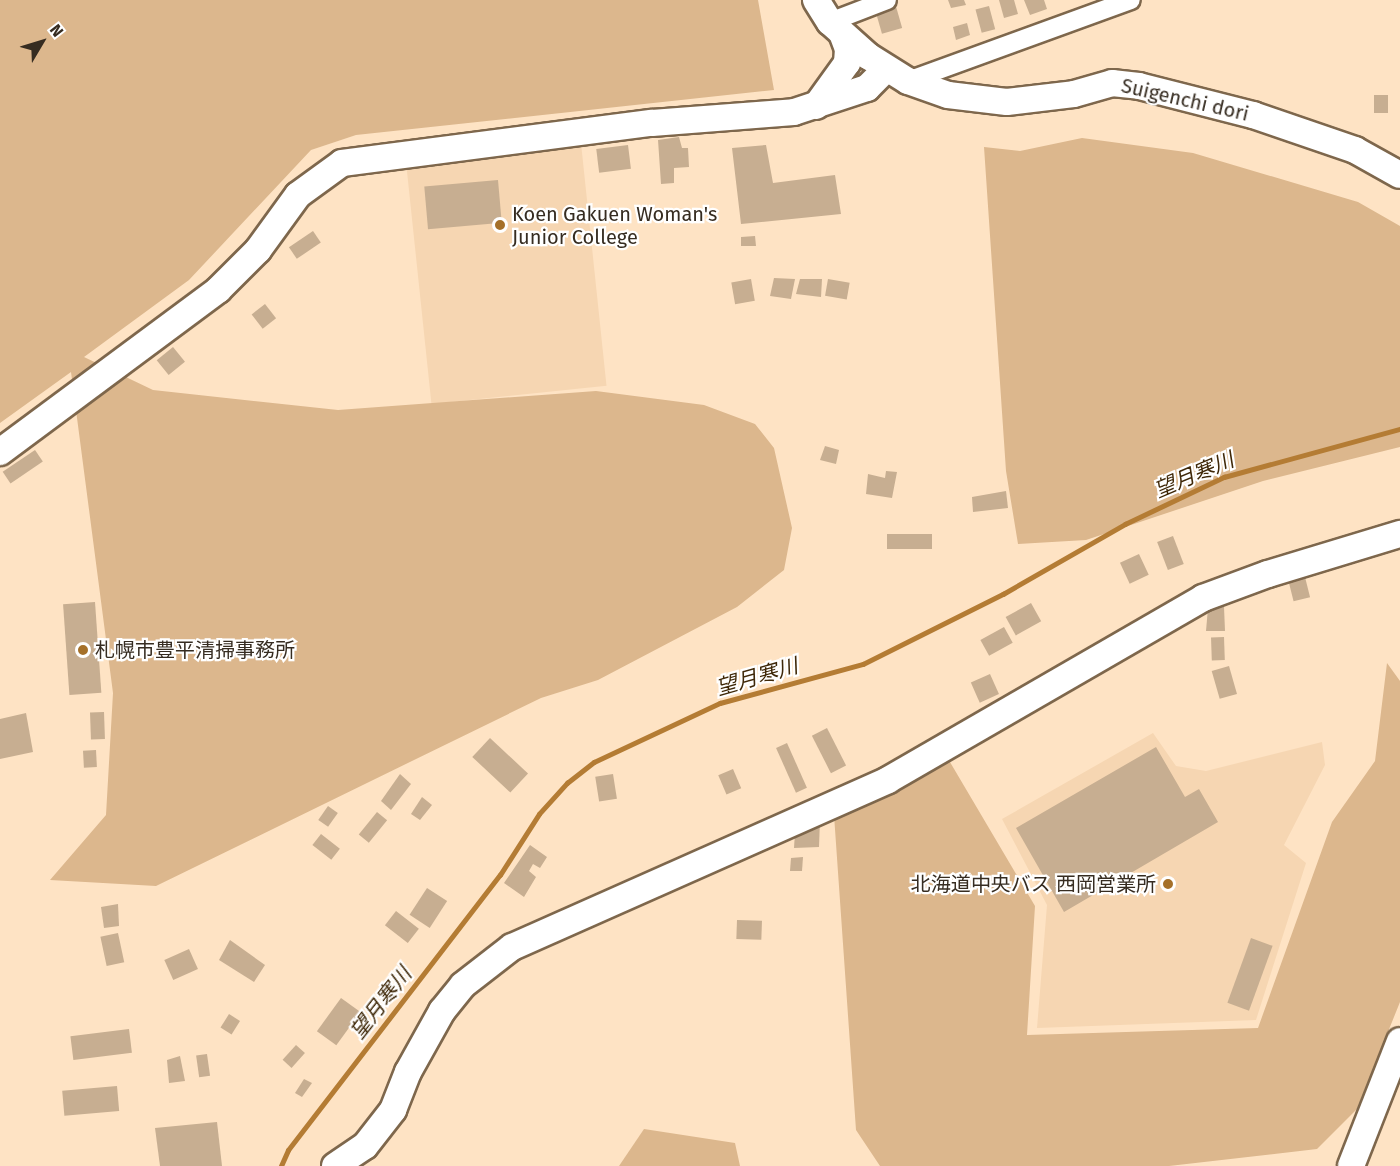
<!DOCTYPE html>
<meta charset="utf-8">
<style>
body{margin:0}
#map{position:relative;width:1400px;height:1166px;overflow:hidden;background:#fee3c4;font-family:"Fira Sans","Noto Sans JP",sans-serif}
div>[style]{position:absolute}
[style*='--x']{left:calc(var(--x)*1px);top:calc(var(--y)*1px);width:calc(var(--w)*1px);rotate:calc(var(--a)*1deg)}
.built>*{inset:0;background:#f6d6b2;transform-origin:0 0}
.green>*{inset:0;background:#dcb78d}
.stream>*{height:4.5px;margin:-2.25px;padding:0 2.25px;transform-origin:2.25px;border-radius:2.25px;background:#b47c34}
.building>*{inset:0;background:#c7ae91;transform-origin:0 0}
.roads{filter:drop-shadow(2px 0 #7e674c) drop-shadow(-2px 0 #7e674c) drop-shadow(0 2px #7e674c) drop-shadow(0 -2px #7e674c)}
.street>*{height:18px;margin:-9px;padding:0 9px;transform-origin:9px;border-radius:9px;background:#fff}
.secondary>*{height:26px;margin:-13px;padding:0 13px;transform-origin:13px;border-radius:13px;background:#fff}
.dots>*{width:16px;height:16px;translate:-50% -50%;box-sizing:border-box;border:3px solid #fff;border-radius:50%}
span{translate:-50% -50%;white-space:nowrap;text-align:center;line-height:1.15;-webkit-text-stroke:4.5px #fff;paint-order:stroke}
.street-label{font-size:20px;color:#362c21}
.poi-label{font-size:20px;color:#362c21}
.left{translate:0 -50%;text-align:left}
.right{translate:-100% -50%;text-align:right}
.water-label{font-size:21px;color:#3f2808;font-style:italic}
.north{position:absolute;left:12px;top:12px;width:60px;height:60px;-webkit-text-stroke:4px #fff;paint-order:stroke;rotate:52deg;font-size:16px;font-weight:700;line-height:24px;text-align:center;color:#362c21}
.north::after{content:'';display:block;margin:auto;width:21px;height:27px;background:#362c21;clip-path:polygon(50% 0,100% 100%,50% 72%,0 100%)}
</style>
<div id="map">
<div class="built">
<i style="left:581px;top:143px;width:244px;height:176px;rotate:84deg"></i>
<i style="clip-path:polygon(1153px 733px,1176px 766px,1206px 771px,1322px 742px,1325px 765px,1284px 845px,1306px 863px,1256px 1020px,1037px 1028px,1047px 905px,1002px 819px)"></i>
</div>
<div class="green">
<i style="clip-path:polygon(0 0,758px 0,774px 90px,356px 135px,311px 150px,189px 280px,84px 357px,153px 390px,338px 410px,596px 391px,704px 405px,755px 424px,774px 448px,792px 528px,784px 570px,737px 607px,598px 680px,541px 698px,156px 886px,50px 880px,106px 815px,113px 693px,71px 372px,0 423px)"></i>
<i style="clip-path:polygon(1082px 138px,1193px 153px,1358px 202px,1400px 226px,1400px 447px,1263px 481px,1086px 540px,1018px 544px,1006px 471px,984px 147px,1020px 151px)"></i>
<i style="clip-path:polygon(1387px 663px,1400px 681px,1400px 1002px,1357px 1109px,1317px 1149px,1169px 1166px,880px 1166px,856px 1130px,834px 815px,947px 757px,1035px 906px,1027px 1035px,1258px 1028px,1332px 822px,1375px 761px)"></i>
<i style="clip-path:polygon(644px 1129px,735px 1143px,740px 1166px,619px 1166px)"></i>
</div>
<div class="stream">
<i style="--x:281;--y:1166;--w:17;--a:-66"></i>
<i style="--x:288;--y:1150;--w:347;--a:-52.4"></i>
<i style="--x:500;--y:875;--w:72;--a:-57.4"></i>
<i style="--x:539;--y:814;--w:42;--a:-47.9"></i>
<i style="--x:567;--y:783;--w:34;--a:-38"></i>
<i style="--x:594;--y:762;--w:139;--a:-25.1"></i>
<i style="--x:720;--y:703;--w:148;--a:-15.3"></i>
<i style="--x:863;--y:664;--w:157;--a:-26.6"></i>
<i style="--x:1003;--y:594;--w:141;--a:-29.8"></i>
<i style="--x:1125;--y:524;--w:110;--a:-25.4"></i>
<i style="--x:1224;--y:477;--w:182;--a:-15.3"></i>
</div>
<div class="building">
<i style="clip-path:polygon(948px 0,964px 0,966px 5px,951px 8px)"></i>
<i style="clip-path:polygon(999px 0,1014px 0,1018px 14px,1004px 18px)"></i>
<i style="clip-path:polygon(1024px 0,1044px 0,1047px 9px,1030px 15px)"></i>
<i style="left:895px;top:3px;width:26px;height:21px;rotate:74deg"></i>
<i style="left:989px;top:6px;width:24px;height:14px;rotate:75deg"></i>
<i style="clip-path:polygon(967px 23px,970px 35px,956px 40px,953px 27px)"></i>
<i style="left:1374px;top:95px;width:14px;height:18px"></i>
<i style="clip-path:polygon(679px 137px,682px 148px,688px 148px,689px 167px,674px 168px,674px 183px,661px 184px,658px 140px)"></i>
<i style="left:628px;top:145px;width:24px;height:32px;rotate:83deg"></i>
<i style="clip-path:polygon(766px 145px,773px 183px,835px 175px,841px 214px,741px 224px,732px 148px)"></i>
<i style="left:498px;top:180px;width:43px;height:74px;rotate:85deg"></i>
<i style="left:313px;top:231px;width:14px;height:29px;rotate:56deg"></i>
<i style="clip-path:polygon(755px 236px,756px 246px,741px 246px,741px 237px)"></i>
<i style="clip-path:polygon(774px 278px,795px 279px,791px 299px,770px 296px)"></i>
<i style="left:751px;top:279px;width:22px;height:20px;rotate:80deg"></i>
<i style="clip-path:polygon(800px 279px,822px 279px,821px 297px,796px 294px)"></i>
<i style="left:828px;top:279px;width:22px;height:17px;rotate:10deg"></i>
<i style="left:265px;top:304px;width:18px;height:17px;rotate:52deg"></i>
<i style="left:173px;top:347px;width:19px;height:21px;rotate:51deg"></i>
<i style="clip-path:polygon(825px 446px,839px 450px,836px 464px,820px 460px)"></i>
<i style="left:35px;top:450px;width:14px;height:39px;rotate:56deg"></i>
<i style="clip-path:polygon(886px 471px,897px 472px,892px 498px,866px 494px,868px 474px,885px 478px)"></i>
<i style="clip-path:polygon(1006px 491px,1008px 508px,973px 512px,972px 497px)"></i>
<i style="left:932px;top:534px;width:15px;height:45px;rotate:90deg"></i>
<i style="left:1173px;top:536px;width:30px;height:17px;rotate:69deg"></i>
<i style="left:1139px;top:554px;width:23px;height:21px;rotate:65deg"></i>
<i style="left:1304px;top:573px;width:25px;height:17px;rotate:76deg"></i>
<i style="left:95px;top:602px;width:91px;height:32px;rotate:86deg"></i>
<i style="left:1031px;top:603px;width:21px;height:29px;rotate:61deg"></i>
<i style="clip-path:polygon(1224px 607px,1225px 631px,1206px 631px,1208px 608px)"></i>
<i style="left:1004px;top:627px;width:18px;height:27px;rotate:61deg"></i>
<i style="left:1224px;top:637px;width:23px;height:13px;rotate:88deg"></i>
<i style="left:1229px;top:666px;width:29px;height:18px;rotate:74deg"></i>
<i style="left:990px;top:674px;width:22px;height:21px;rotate:66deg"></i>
<i style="left:104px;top:712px;width:27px;height:14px;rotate:88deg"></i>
<i style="clip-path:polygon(26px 713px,33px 752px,0 759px,0 719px)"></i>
<i style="left:827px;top:728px;width:42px;height:17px;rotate:63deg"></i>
<i style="left:490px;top:738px;width:52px;height:26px;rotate:43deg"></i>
<i style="left:787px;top:743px;width:49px;height:12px;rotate:66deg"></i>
<i style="clip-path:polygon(1156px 747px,1185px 797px,1199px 789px,1218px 822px,1064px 912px,1016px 828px)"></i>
<i style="left:96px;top:750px;width:17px;height:13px;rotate:87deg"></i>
<i style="left:733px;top:769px;width:21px;height:16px;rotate:67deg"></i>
<i style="clip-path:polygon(400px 774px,411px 784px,391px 810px,381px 801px)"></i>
<i style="left:613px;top:774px;width:25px;height:18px;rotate:81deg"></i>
<i style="clip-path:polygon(422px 797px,432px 805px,420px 820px,411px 814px)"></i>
<i style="left:328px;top:806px;width:12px;height:17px;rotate:35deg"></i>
<i style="left:377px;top:812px;width:13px;height:29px;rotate:39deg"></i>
<i style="clip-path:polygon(820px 820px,819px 847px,794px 848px,795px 833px)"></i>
<i style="left:321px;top:834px;width:24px;height:14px;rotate:38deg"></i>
<i style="clip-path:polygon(530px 845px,547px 857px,540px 868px,533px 864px,529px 871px,536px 877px,524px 897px,504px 883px)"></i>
<i style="clip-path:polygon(803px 857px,802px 871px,790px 871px,791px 858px)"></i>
<i style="left:427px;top:888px;width:24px;height:32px;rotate:33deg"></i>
<i style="clip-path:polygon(118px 904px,119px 926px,104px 928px,101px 907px)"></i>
<i style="left:396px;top:911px;width:29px;height:18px;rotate:38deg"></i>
<i style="left:737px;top:920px;width:25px;height:19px;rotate:2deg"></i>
<i style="left:118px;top:933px;width:30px;height:18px;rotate:78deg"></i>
<i style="left:1251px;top:938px;width:23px;height:69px;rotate:20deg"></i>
<i style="clip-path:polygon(230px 940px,265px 965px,254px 982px,219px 960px)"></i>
<i style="left:189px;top:949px;width:22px;height:27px;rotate:66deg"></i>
<i style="left:341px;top:998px;width:24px;height:41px;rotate:36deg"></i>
<i style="left:229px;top:1014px;width:13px;height:16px;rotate:32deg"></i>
<i style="left:129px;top:1029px;width:24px;height:59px;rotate:83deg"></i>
<i style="left:296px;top:1045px;width:12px;height:20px;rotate:42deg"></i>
<i style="left:207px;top:1054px;width:22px;height:11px;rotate:82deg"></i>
<i style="clip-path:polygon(180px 1056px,185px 1081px,169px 1083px,167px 1060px)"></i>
<i style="clip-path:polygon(304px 1079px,312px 1083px,302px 1097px,295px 1093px)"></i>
<i style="left:117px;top:1086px;width:25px;height:55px;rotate:85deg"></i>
<i style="clip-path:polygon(217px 1122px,222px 1166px,160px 1166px,155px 1128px)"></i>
</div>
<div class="roads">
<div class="street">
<i style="--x:830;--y:22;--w:61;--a:-21.1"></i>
<i style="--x:908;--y:81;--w:237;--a:-20"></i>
</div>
<div class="secondary">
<i style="--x:816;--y:0;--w:26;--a:58"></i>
<i style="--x:830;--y:22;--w:51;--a:41.8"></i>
<i style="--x:868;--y:56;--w:47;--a:32"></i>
<i style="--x:908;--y:81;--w:42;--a:19.3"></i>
<i style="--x:948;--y:95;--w:59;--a:6.8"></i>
<i style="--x:1007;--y:102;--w:67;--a:-6.8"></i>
<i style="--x:1074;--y:94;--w:40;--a:-16"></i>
<i style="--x:1112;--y:83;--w:27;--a:6"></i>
<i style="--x:1139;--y:86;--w:118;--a:14.3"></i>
<i style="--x:1253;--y:115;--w:108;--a:18.9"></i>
<i style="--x:1355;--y:150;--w:51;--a:29.1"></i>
<i style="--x:816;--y:106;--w:53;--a:-54.2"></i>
<i style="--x:847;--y:63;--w:14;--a:-86"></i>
<i style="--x:848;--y:49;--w:14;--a:-111"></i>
<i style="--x:0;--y:452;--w:272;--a:-36.6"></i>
<i style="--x:218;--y:290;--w:57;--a:-45"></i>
<i style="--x:258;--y:250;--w:68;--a:-54"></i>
<i style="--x:298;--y:195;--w:54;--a:-36"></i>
<i style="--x:342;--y:163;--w:313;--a:-7.4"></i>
<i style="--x:652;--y:123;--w:142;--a:-4.4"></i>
<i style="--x:794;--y:112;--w:77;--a:-18.2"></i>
<i style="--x:867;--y:88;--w:27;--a:-45"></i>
<i style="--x:335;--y:1166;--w:36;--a:-34"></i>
<i style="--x:365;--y:1146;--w:46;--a:-52.1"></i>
<i style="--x:393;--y:1110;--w:41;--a:-68.5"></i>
<i style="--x:408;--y:1072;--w:70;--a:-60.9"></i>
<i style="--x:442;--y:1011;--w:33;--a:-51"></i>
<i style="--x:463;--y:985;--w:62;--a:-37.8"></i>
<i style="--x:512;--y:947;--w:411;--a:-23.9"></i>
<i style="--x:888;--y:780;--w:364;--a:-30"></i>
<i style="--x:1203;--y:598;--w:69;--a:-20.3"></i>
<i style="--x:1268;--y:574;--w:138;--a:-16.9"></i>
<i style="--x:1351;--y:1166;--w:134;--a:-68.6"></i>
</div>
</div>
<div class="dots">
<i style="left:500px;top:225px;background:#a57029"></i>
<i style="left:83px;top:650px;background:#a57029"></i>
<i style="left:1168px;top:884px;background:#a57029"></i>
</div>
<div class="street-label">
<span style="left:1185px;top:100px;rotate:13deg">Suigenchi dori</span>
</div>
<div class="poi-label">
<span class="left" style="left:512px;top:226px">Koen Gakuen Woman's<br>Junior College</span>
<span class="left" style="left:95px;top:650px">札幌市豊平清掃事務所</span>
<span class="right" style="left:1156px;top:884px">北海道中央バス 西岡営業所</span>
</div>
<div class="water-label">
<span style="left:1194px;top:475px;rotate:-23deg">望月寒川</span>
<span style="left:757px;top:677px;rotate:-16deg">望月寒川</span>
<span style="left:381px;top:1003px;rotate:-52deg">望月寒川</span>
</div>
<div class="north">N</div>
</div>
